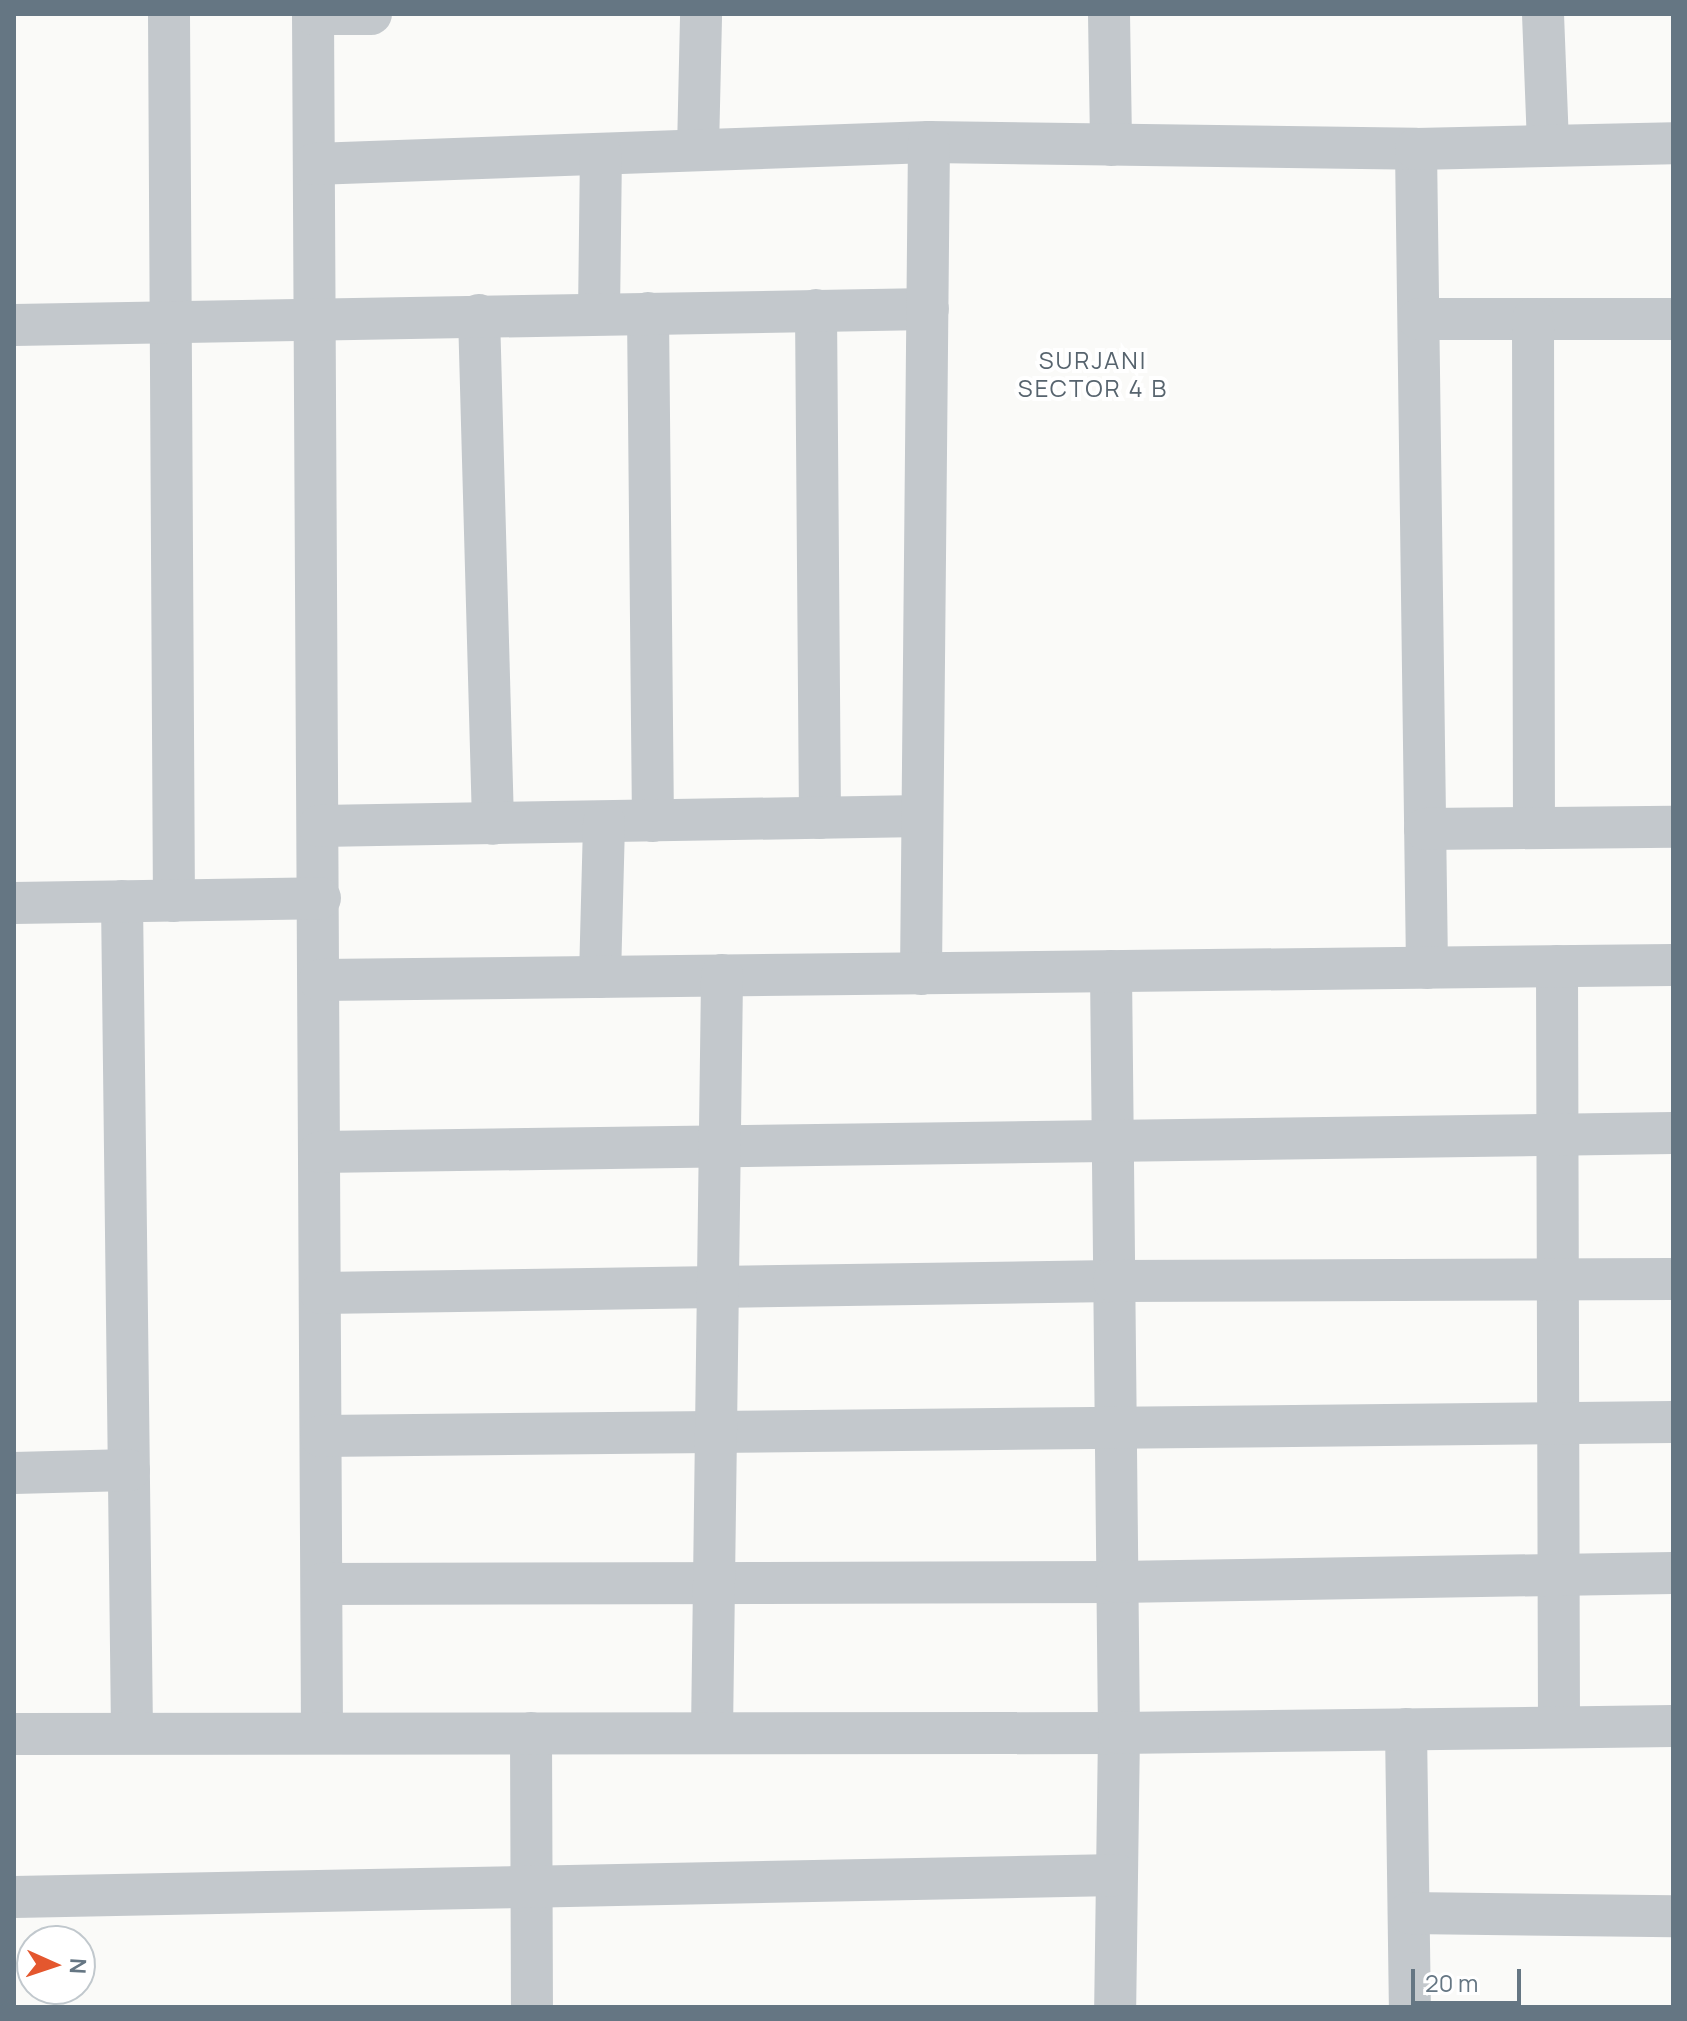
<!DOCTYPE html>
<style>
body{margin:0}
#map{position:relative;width:1687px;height:2021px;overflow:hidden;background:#fafaf8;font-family:Manrope,sans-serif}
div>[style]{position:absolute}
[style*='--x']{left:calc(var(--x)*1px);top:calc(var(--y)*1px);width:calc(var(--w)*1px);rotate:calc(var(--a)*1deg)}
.street>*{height:42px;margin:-21px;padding:0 21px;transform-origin:21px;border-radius:21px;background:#c3c8cc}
span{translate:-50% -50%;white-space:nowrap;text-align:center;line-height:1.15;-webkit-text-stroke:8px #fff;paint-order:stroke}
.neighbourhood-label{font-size:24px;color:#57646e;letter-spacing:2px}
.frame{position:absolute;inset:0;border:16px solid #657683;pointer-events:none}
.north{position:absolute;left:16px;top:1925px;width:80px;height:80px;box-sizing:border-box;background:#fff;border:2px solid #c1c8cd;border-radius:50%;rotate:93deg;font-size:22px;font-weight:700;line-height:32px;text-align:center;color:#657683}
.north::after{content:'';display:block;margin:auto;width:28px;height:36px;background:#e4572e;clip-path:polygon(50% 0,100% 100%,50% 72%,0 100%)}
.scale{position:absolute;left:1411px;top:1969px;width:110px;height:36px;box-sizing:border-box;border:4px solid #657683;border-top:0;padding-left:10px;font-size:24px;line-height:28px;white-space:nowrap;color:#657683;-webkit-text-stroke:6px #fff;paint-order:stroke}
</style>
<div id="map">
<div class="street">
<i style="--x:169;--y:14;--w:887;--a:89.68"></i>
<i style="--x:313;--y:14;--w:1719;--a:89.7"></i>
<i style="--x:313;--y:14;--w:58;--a:0"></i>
<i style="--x:1109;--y:14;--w:131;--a:89.1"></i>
<i style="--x:1543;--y:14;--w:132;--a:87.8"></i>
<i style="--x:1416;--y:149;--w:819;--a:89.23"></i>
<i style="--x:698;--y:150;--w:136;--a:-88.7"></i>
<i style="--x:314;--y:164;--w:615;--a:-2.05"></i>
<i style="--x:929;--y:142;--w:487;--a:0.8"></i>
<i style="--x:1416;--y:149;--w:257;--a:-1.3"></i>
<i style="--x:816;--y:310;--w:508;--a:89.55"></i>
<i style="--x:648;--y:313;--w:508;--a:89.44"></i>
<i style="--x:599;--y:314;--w:160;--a:-89.3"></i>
<i style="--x:479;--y:315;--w:509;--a:88.42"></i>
<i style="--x:1419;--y:319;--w:254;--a:0"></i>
<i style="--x:1533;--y:319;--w:509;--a:89.89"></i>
<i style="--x:14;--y:325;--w:914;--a:-1"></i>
<i style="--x:319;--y:826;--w:603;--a:-0.95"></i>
<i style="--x:1425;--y:829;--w:248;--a:-0.5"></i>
<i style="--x:122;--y:901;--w:832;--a:89.31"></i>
<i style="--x:14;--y:903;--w:306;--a:-0.9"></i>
<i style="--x:1557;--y:966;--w:761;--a:89.85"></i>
<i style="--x:1111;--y:971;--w:762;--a:89.4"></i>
<i style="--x:1119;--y:1733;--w:274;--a:90.8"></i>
<i style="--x:921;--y:974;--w:832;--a:-89.45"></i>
<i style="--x:600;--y:977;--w:155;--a:-88.5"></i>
<i style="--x:320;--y:980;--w:1353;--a:-0.64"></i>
<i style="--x:320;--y:1152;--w:1353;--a:-0.8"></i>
<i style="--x:321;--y:1293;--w:793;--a:-0.87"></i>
<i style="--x:1114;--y:1281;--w:559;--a:-0.2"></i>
<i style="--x:321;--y:1436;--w:1352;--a:-0.59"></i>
<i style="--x:14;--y:1473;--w:115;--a:-1.5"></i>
<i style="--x:322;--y:1584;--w:795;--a:-0.14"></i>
<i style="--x:1117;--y:1582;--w:556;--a:-0.93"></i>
<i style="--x:1406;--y:1729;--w:278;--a:89.2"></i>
<i style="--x:531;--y:1733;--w:274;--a:89.8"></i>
<i style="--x:712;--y:1733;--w:758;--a:-89.24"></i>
<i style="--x:14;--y:1734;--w:1105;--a:-0.05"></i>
<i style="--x:1119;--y:1733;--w:554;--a:-0.72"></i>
<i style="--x:14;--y:1897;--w:1103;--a:-1.14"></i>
<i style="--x:1409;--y:1913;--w:264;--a:0.7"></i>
</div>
<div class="neighbourhood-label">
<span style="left:1093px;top:374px">SURJANI<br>SECTOR 4 B</span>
</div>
<div class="frame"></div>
<div class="north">N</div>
<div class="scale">20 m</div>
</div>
